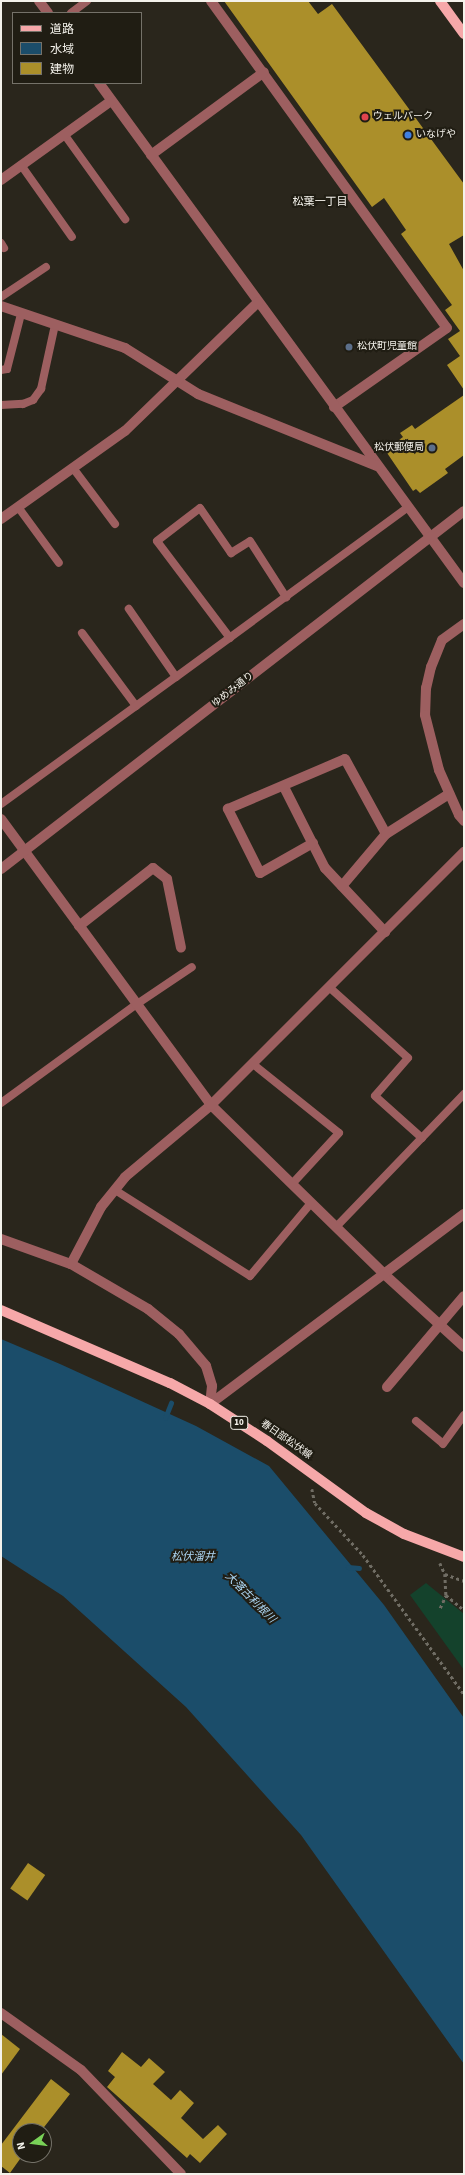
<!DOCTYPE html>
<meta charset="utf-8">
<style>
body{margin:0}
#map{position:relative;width:465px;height:2175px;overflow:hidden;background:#2a261c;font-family:"Source Sans 3","Noto Sans JP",sans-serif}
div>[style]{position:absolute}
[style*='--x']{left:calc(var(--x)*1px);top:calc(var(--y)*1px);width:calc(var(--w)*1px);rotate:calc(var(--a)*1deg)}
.green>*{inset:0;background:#14422c}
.water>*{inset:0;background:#1b4d6a}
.stream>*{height:4.5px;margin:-2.25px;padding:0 2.25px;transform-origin:2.25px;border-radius:2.25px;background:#1b4d6a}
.building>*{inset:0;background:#ab8f2a;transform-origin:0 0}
.path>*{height:2.5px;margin-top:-1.25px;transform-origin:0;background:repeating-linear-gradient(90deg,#706d64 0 3px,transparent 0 6px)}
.service>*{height:8px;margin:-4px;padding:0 4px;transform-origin:4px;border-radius:4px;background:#9d5f60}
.minor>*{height:10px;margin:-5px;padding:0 5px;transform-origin:5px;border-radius:5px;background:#9d5f60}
.tertiary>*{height:10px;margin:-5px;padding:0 5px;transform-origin:5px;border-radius:5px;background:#9d5f60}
.primary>*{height:10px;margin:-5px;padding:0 5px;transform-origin:5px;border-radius:5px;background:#f6a8a9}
.dots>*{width:11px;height:11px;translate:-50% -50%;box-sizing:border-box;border:2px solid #201d13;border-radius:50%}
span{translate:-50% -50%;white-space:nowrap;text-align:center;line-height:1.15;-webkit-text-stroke:4px #201d13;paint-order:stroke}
.shield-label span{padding:1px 3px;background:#201d13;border:1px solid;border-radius:3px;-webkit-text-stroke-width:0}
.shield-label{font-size:9px;color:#f4f2eb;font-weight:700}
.poi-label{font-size:10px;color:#f4f2eb}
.left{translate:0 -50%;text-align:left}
.right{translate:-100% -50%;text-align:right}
.street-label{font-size:10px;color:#f4f2eb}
.neighbourhood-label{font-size:11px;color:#f4f2eb}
.water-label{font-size:11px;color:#add7f4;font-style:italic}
.frame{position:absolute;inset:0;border:2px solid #f4f2eb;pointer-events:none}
.legend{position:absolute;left:12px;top:12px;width:130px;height:72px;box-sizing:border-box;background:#201d13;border:1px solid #757269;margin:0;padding:5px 7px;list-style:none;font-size:12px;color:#f4f2eb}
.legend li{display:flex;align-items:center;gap:8px;height:20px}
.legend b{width:20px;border:1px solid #757269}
.north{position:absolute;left:12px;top:2123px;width:40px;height:40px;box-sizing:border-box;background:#201d13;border:1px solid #757269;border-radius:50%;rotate:256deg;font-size:11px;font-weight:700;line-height:16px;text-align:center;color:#f4f2eb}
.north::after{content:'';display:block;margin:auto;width:14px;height:18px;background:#79d157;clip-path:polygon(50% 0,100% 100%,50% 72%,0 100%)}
</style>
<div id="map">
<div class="green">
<i style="clip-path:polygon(426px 1583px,464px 1614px,464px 1670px,410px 1595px)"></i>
</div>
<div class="water">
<i style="clip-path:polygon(1px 1339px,60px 1364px,196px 1426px,269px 1466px,384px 1605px,464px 1718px,464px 2064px,301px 1835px,186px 1707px,63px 1596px,1px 1556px)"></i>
</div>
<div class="stream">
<i style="--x:165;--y:1418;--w:16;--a:-68"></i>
<i style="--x:348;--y:1567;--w:11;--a:5"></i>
</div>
<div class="building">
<i style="clip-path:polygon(224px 1px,308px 1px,318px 14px,332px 4px,464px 184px,464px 235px,449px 244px,464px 271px,464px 390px,447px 365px,460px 356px,448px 339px,460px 331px,445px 310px,452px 305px,401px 234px,406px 230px,384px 198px,372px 207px)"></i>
<i style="clip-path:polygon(464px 395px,464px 455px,445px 469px,448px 473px,420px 493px,416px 489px,413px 491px,385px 450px,403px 437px,400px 433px,412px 425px,415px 429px)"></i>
<i style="left:28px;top:1863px;width:21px;height:31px;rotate:35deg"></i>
<i style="clip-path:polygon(1px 2034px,20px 2049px,1px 2075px)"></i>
<i style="clip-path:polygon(122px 2052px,141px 2067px,149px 2058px,165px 2072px,153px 2084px,171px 2100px,180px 2090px,194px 2103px,181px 2118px,203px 2139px,218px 2125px,227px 2134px,200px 2163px,190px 2154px,187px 2158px,107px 2087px,115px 2077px,108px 2071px)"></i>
<i style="clip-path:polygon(51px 2079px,70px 2094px,41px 2131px,20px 2131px,20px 2159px,10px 2173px,1px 2166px,1px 2145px)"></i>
</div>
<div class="path">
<i style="--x:312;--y:1489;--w:14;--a:78"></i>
<i style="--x:315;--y:1503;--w:71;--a:47.3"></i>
<i style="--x:363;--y:1555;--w:172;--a:54"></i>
<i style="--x:440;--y:1563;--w:12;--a:66"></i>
<i style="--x:445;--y:1574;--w:20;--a:20"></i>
<i style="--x:445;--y:1574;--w:21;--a:87"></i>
<i style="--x:446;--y:1595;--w:23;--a:40"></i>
<i style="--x:440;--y:1608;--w:14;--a:-65"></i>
</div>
<div class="service">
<i style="--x:71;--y:13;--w:20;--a:-37"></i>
<i style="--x:64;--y:134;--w:105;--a:54.3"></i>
<i style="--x:21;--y:165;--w:88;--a:54.7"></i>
<i style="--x:1;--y:243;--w:6;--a:59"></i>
<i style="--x:1;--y:297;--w:54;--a:-33.7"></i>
<i style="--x:1;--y:370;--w:6;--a:-9"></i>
<i style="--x:7;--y:369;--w:57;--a:-75.7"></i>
<i style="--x:1;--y:405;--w:22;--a:-3"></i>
<i style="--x:23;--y:404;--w:11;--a:-22"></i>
<i style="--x:33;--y:400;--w:14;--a:-54"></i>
<i style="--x:41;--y:389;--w:66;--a:-77.7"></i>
<i style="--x:73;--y:468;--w:70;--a:53.1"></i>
<i style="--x:18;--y:507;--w:69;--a:53.8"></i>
<i style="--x:82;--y:633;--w:91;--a:53.5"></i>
<i style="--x:230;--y:638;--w:121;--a:-127"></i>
<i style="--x:157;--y:541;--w:54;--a:-37.5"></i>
<i style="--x:200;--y:508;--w:55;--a:55.4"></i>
<i style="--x:231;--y:553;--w:22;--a:-32"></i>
<i style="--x:250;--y:541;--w:67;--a:57.3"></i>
<i style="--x:176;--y:677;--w:286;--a:-36.2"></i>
<i style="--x:1;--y:804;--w:216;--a:-36"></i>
<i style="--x:176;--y:677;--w:83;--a:-124.7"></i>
<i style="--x:329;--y:987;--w:106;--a:41.9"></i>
<i style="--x:408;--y:1058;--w:50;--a:131"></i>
<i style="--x:375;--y:1096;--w:63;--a:41.8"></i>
<i style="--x:253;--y:1064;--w:110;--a:38.7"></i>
<i style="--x:339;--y:1133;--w:69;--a:132.7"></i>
<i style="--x:1;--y:1103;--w:168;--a:-36.1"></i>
<i style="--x:137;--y:1004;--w:66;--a:-33.9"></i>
<i style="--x:115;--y:1190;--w:160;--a:32.5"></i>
<i style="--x:250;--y:1276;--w:95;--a:-50.1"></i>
<i style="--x:336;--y:1227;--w:185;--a:-46.1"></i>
<i style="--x:416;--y:1421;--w:35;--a:40"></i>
<i style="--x:443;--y:1444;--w:36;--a:-54"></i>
</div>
<div class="minor">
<i style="--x:39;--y:1;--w:15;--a:53"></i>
<i style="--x:211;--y:1;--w:403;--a:54.2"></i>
<i style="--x:447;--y:328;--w:138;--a:145"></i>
<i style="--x:99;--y:83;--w:619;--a:53.87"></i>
<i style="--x:151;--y:155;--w:140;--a:-36.3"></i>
<i style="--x:1;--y:180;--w:135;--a:-35.7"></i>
<i style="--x:1;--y:306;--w:131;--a:18.7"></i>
<i style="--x:125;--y:348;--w:86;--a:32.2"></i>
<i style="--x:198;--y:394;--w:193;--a:21.9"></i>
<i style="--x:1;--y:519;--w:152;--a:-35.4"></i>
<i style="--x:125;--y:431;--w:185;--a:-44.1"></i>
<i style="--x:464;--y:624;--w:27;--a:144"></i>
<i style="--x:442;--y:640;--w:29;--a:112"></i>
<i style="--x:431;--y:667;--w:22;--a:103"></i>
<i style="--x:426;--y:688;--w:27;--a:92"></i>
<i style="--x:425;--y:715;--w:57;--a:75.7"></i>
<i style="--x:439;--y:770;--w:49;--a:66"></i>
<i style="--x:459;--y:815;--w:8;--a:50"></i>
<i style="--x:284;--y:787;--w:91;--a:63.2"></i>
<i style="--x:325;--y:868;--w:88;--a:46.8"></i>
<i style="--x:1;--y:819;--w:355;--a:53.7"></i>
<i style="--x:211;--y:1105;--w:240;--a:44.3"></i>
<i style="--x:383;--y:1273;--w:110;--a:42.4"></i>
<i style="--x:313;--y:843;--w:61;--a:150.5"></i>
<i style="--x:260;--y:873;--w:72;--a:-116.6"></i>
<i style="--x:228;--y:809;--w:127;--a:-23.1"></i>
<i style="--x:345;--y:759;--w:85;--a:61.3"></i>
<i style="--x:342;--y:886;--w:68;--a:-49.8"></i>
<i style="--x:386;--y:834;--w:75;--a:-32.4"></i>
<i style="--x:79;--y:926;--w:94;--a:-38.1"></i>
<i style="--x:153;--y:868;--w:18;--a:38"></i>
<i style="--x:167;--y:879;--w:70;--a:78.5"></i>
<i style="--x:1;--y:1239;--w:74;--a:19.7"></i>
<i style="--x:71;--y:1264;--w:89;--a:30.3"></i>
<i style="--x:148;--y:1309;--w:40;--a:39"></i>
<i style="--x:179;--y:1334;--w:42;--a:49.8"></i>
<i style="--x:206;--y:1366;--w:21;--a:73"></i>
<i style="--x:212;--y:1386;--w:18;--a:96"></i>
<i style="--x:71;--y:1264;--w:64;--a:-62.2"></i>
<i style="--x:101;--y:1207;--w:38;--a:-51"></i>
<i style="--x:125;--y:1177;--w:112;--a:-39.9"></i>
<i style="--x:211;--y:1105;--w:358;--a:-45"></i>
<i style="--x:387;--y:1387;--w:119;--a:-49.8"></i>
<i style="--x:1;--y:2013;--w:98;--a:35.5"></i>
<i style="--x:81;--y:2070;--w:144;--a:46.1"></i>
</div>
<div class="tertiary">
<i style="--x:1;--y:869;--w:585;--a:-37.71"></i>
<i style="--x:210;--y:1404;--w:317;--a:-36.8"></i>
</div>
<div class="primary">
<i style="--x:440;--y:1;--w:41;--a:54"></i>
<i style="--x:1;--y:1310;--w:184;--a:23.4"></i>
<i style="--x:170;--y:1383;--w:45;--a:27.7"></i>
<i style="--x:210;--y:1404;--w:68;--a:33"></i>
<i style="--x:267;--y:1441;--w:122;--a:36"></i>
<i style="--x:366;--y:1513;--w:43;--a:28.9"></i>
<i style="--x:404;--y:1534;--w:64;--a:21"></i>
</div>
<div class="dots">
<i style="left:365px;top:117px;background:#e0444e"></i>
<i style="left:408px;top:135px;background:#3f7fe0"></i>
<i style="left:349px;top:347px;background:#5c6f8a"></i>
<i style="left:432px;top:448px;background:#5c6f8a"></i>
</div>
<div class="shield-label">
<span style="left:239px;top:1423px">10</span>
</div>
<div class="poi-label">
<span class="left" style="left:373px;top:117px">ウェルパーク</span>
<span class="left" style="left:416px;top:135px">いなげや</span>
<span class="left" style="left:357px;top:347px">松伏町児童館</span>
<span class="right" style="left:424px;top:448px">松伏郵便局</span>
</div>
<div class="street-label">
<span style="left:233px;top:690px;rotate:-38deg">ゆめみ通り</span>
<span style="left:286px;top:1440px;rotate:35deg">春日部松伏線</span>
</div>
<div class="neighbourhood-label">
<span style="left:320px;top:202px">松葉一丁目</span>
</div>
<div class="water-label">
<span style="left:193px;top:1557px">松伏溜井</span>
<span style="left:250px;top:1598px;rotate:45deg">大落古利根川</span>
</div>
<div class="frame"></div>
<ul class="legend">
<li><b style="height:5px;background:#f6a8a9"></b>道路</li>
<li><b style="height:11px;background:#1b4d6a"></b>水域</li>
<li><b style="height:11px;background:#ab8f2a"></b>建物</li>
</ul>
<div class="north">N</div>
</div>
